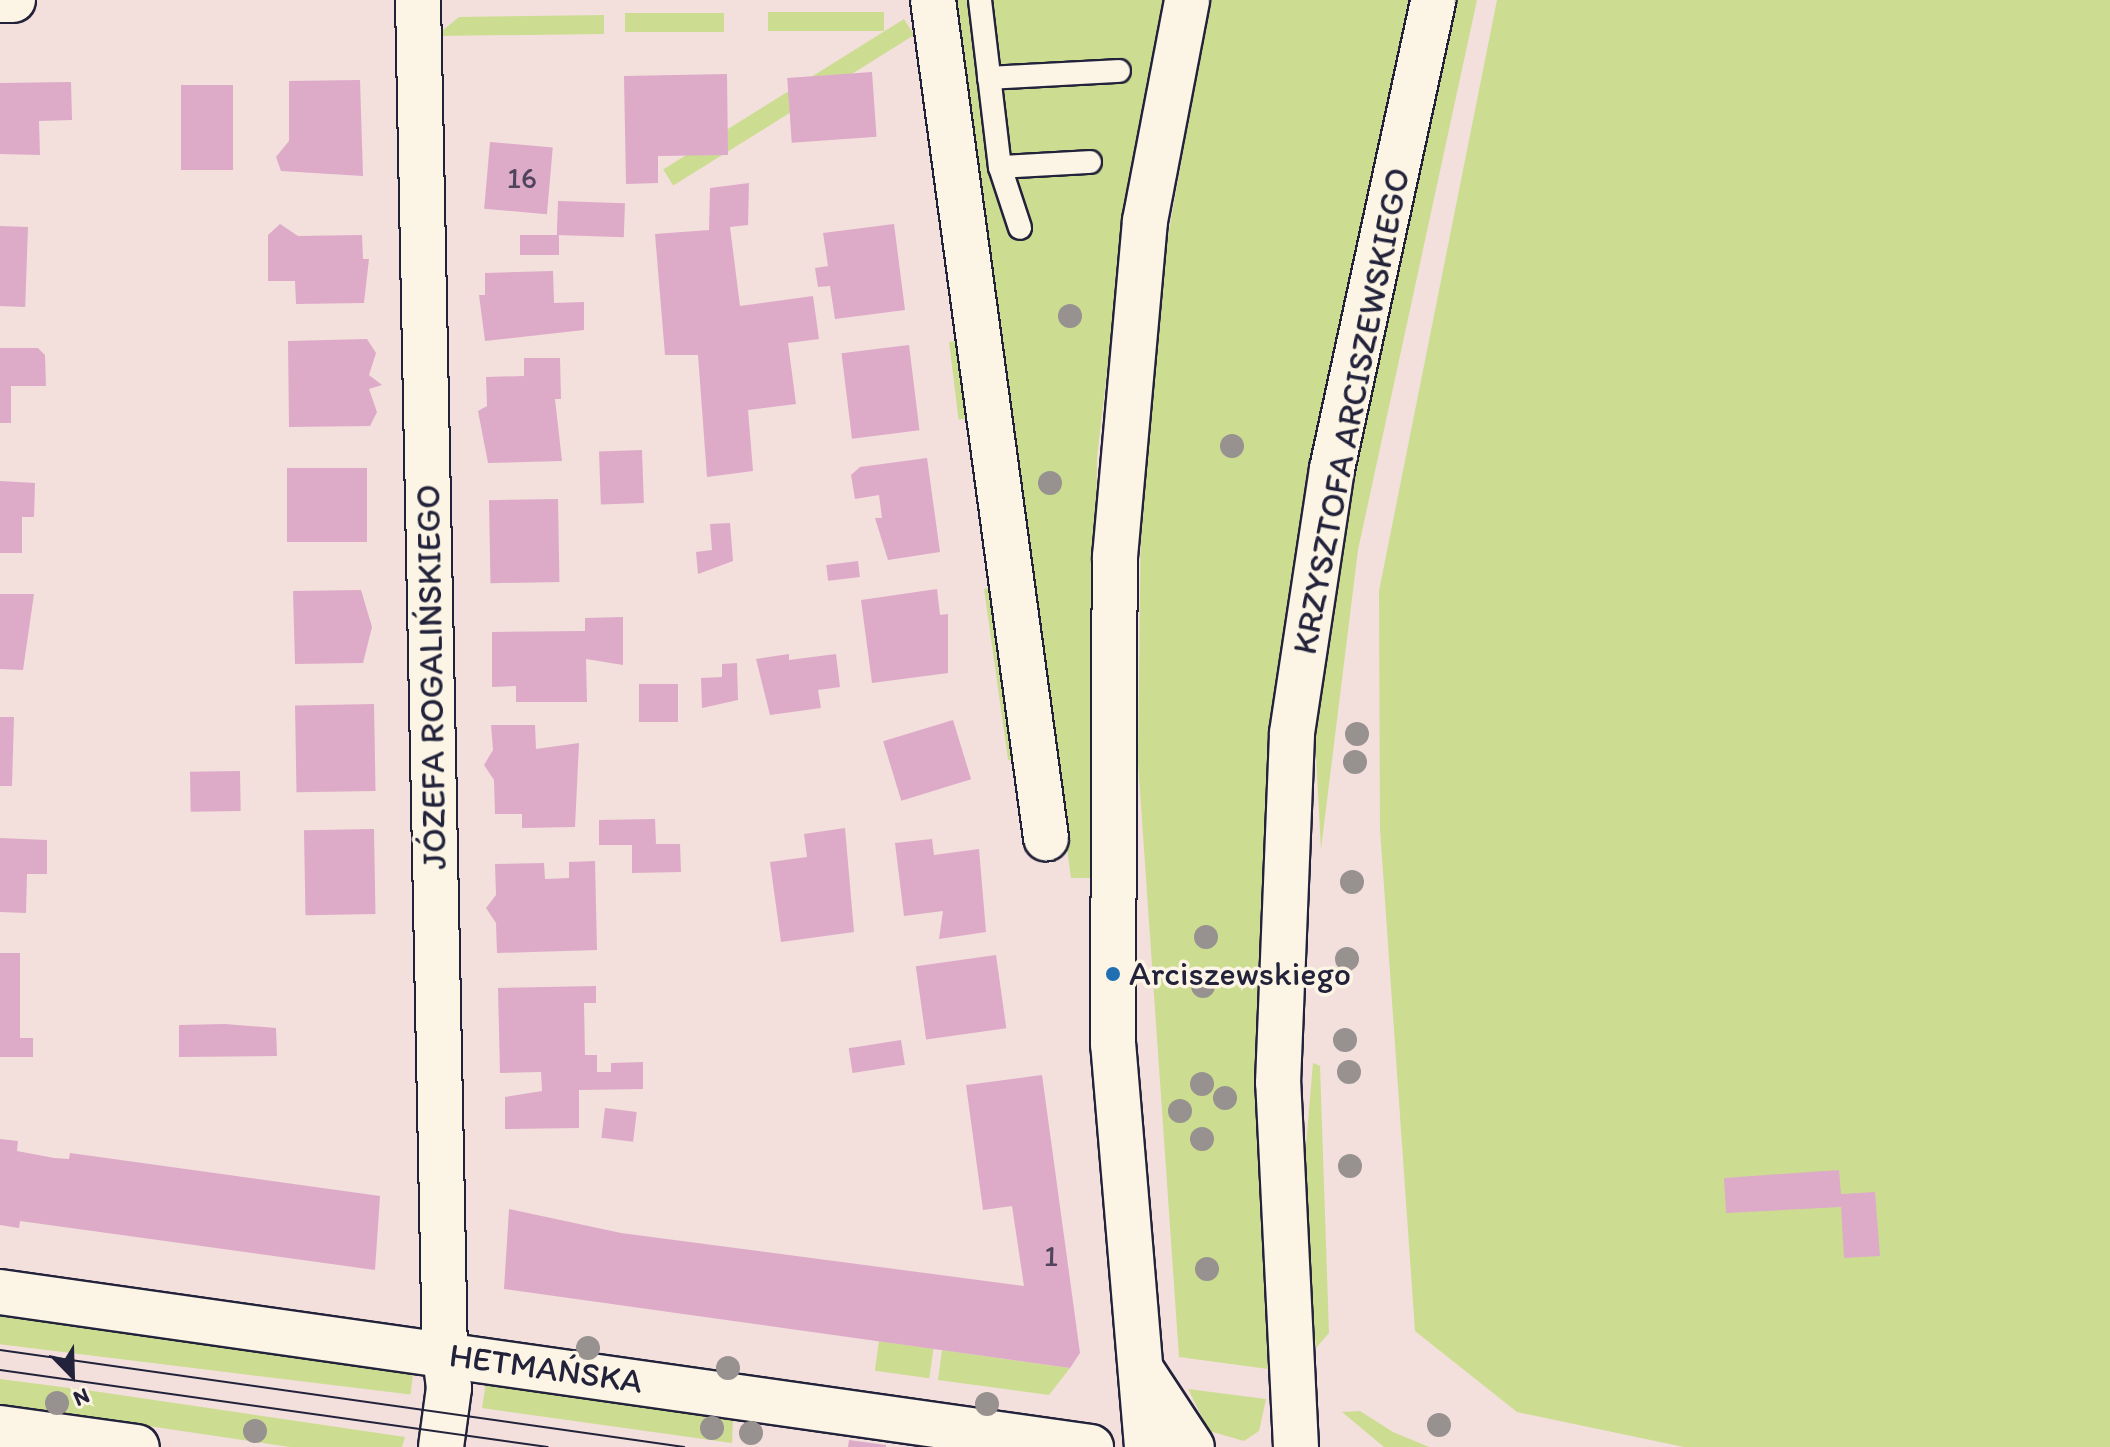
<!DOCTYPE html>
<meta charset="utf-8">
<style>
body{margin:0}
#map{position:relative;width:2110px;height:1447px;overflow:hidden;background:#f3dfdc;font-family:Itim,sans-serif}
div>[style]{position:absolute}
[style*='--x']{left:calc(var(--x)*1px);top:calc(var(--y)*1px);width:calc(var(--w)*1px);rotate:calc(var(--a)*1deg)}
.green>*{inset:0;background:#ccdd91;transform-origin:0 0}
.building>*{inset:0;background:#ddabc8;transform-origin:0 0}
.roads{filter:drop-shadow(2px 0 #22223b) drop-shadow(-2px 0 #22223b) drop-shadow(0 2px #22223b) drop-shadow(0 -2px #22223b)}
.lane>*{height:22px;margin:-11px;padding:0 11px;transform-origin:11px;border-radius:11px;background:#fcf5e5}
.street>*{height:44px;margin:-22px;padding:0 22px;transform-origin:22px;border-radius:22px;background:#fcf5e5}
.secondary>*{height:44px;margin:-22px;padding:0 22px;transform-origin:22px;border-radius:22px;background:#fcf5e5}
.tram>*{height:2px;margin:-1px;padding:0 1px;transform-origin:1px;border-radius:1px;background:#22223b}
.trees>*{width:24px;height:24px;margin:-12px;border-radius:50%;background:#97918f}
.dots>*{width:22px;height:22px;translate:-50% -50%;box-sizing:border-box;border:4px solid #fcf5e5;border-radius:50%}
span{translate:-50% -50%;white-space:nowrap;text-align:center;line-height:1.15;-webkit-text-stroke:7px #fcf5e5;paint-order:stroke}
.number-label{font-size:30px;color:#51445e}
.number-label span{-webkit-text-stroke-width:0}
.street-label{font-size:34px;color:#22223b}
.poi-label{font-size:34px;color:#22223b}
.left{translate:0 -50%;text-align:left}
.north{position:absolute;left:32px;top:1335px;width:80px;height:80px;-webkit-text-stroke:6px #fcf5e5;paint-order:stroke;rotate:157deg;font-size:22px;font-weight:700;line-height:32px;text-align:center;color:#22223b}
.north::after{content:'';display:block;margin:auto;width:28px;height:36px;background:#22223b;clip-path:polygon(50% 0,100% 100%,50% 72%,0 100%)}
</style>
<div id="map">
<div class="green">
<i style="clip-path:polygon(954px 0,1167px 0,1127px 202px,1097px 457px,1092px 878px,1071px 878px)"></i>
<i style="clip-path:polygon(1210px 0,1410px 0,1301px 515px,1267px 768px,1256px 1105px,1268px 1369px,1179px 1357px,1138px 762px,1141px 512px,1161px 276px)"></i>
<i style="clip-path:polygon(1455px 0,1477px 0,1358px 550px,1321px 849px,1315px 737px,1335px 573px)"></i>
<i style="clip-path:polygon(1497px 0,2110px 0,2110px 1447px,1684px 1447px,1517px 1412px,1415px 1331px,1380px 829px,1379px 591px)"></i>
<i style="left:768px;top:12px;width:116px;height:19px"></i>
<i style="left:724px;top:13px;width:19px;height:99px;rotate:90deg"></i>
<i style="clip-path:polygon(604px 15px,604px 34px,436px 36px,459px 17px)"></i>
<i style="left:904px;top:19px;width:19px;height:284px;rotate:58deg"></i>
<i style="left:957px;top:341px;width:78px;height:8px;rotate:83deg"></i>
<i style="left:991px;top:588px;width:173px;height:7px;rotate:82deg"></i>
<i style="clip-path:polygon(1313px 1063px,1320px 1066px,1329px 1333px,1316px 1348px,1302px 1191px)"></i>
<i style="left:0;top:1316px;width:417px;height:28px;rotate:7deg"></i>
<i style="left:879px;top:1341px;width:55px;height:30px;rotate:8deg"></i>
<i style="clip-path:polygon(942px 1350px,1070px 1368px,1049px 1395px,938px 1380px)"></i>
<i style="clip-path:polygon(0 1379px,93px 1391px,405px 1437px,402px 1447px,290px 1447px,0 1404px)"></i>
<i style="clip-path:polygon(486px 1382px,958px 1447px,733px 1421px,732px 1443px,482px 1408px)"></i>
<i style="clip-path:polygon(1188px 1389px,1266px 1399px,1259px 1431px,1244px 1441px,1209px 1431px)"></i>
<i style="clip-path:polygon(1360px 1411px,1393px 1432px,1429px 1447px,1384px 1447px,1342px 1412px)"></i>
</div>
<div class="building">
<i style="left:872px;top:72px;width:65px;height:85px;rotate:86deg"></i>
<i style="clip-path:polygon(727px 74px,728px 155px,658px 156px,658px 183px,626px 184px,624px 76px)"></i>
<i style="clip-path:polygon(360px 80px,363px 176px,281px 171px,276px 157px,289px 141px,289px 81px)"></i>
<i style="clip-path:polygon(71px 82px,72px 120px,39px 121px,40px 155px,0 154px,0 83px)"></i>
<i style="left:181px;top:85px;width:52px;height:85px"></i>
<i style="left:490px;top:142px;width:63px;height:67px;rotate:5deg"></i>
<i style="clip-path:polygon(749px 183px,748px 225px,730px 227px,740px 306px,813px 296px,819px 339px,788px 343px,796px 404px,748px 410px,753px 471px,707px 477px,698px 355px,665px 355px,655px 234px,709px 230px,710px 188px)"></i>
<i style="left:558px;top:201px;width:67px;height:34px;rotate:2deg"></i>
<i style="clip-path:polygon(280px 224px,298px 236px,362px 235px,363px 259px,369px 259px,364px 303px,296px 304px,295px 281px,268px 281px,268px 235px)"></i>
<i style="clip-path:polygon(894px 224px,905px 310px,835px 319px,830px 286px,818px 287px,815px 268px,828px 266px,823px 233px)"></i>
<i style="left:0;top:226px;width:28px;height:80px;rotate:2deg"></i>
<i style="left:559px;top:235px;width:20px;height:39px;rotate:90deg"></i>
<i style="clip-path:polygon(553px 271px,554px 303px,584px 302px,584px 330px,485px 341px,479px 295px,485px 295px,485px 273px)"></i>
<i style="clip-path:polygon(367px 339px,376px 353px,369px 375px,382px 385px,369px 389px,377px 412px,370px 426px,289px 427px,288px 341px)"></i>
<i style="left:909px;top:345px;width:86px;height:68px;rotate:83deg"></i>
<i style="clip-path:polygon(0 348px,38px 348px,45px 355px,46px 386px,11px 386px,11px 423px,0 423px)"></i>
<i style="clip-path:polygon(524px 358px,560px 358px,561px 399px,555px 399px,562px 461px,488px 463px,478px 411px,487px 406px,486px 377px,524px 376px)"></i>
<i style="left:642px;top:450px;width:53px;height:43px;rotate:88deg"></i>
<i style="clip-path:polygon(927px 458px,940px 552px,888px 560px,875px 518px,882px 518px,879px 495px,855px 499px,851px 475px,860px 467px)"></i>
<i style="left:287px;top:468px;width:80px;height:74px"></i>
<i style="clip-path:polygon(0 481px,35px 483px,34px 517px,22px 517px,22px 553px,0 553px)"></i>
<i style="left:558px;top:499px;width:83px;height:69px;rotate:89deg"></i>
<i style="clip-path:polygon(730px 523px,733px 561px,698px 574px,696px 552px,712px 550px,710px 524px)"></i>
<i style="left:858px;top:561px;width:16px;height:32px;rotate:83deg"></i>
<i style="clip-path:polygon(937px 589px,940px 615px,948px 614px,948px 673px,872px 683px,861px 600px)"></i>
<i style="clip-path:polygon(361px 590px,372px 627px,363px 663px,295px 664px,293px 591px)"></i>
<i style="clip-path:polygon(0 594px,34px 594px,23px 670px,0 669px)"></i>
<i style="clip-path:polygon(623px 617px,623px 665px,586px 659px,587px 702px,516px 702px,516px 686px,492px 687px,492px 632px,585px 631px,585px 618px)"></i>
<i style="clip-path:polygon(789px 654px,789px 660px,836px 654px,840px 687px,818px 690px,821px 708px,770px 715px,756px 659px)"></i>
<i style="clip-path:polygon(737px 663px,738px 700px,702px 708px,701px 678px,722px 677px,722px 664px)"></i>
<i style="left:639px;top:684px;width:39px;height:38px"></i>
<i style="left:374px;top:704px;width:87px;height:79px;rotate:89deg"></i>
<i style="clip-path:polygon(0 717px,14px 717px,12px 786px,0 786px)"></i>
<i style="left:953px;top:720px;width:62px;height:73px;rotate:73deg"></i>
<i style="clip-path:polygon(491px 725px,535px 725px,536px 749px,579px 743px,575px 827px,522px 828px,522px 814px,495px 814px,494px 780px,484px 765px,493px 750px)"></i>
<i style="left:240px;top:771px;width:40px;height:50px;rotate:89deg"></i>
<i style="clip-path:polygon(655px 819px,656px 844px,680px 844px,681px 872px,632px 873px,632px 845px,599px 845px,599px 820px)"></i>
<i style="clip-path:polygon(845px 828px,854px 932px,781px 942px,770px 862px,807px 857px,804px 834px)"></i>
<i style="left:374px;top:829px;width:85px;height:70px;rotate:89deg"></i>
<i style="clip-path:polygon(0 838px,47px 840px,47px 874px,27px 874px,26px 913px,0 912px)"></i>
<i style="clip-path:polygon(932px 839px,934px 855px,979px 849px,986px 932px,939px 939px,943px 911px,904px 916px,895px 843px)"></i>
<i style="clip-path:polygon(595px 861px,597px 950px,497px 953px,496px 923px,486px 908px,496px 895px,495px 864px,544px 863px,545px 879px,569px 878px,569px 862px)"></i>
<i style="clip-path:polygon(0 953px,20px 953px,20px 1038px,33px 1038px,33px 1057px,0 1057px)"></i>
<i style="left:996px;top:955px;width:74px;height:81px;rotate:82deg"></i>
<i style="clip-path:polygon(596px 986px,596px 1003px,584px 1003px,585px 1055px,597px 1055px,597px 1072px,611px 1072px,611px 1063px,643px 1062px,643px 1089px,579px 1090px,579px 1128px,505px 1129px,505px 1097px,542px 1091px,541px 1072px,500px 1073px,498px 988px)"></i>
<i style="clip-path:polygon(225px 1024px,276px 1028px,277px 1056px,179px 1057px,179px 1025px)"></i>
<i style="left:901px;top:1040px;width:25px;height:53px;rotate:81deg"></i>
<i style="clip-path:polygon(1042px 1075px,1080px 1353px,1070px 1368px,504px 1289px,509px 1209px,621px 1233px,1024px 1286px,1012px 1206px,983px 1210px,966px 1085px)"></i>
<i style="left:605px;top:1108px;width:32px;height:30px;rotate:7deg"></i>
<i style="clip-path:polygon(0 1139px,18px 1141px,17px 1151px,54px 1158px,69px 1159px,70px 1153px,380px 1196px,375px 1270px,20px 1221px,19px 1228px,0 1225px)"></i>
<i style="clip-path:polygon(1839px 1170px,1841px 1194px,1875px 1192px,1880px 1256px,1844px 1258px,1841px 1207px,1726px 1213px,1724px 1178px)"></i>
<i style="clip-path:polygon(849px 1440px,886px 1445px,886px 1447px,848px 1447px)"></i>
</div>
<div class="roads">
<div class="lane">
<i style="--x:980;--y:0;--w:168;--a:83.2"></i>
<i style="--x:1000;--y:167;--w:64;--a:71.8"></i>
<i style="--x:989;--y:78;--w:130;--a:-3.1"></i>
<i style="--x:1000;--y:167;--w:90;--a:-3.2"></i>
</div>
<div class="street">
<i style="--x:0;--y:0;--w:13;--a:0"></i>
<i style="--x:418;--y:0;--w:1354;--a:88.86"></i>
<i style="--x:933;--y:0;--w:846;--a:82.32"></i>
</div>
<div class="secondary">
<i style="--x:0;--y:1292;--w:1102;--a:8.09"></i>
<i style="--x:1144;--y:1374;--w:87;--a:56.7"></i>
<i style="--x:0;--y:1428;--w:138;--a:7.9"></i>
<i style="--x:441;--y:1447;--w:60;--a:-82.3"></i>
<i style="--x:449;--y:1388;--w:34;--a:-97"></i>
<i style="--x:1147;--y:1447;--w:403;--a:-94.8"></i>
<i style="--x:1113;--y:1045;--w:488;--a:-89.8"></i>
<i style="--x:1115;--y:557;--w:337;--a:-84.9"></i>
<i style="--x:1145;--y:221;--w:225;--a:-79.2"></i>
<i style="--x:1296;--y:1447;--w:364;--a:-92.8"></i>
<i style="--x:1278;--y:1083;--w:350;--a:-87.7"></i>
<i style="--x:1292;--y:733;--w:267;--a:-81.4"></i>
<i style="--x:1332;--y:469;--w:480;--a:-77.8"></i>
</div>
</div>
<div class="tram">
<i style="--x:0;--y:1350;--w:691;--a:8.07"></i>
<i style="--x:0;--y:1370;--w:553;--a:8"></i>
</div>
<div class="trees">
<i style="left:1070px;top:316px"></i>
<i style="left:1232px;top:446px"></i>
<i style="left:1050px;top:483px"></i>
<i style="left:1357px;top:734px"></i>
<i style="left:1355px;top:762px"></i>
<i style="left:1352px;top:882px"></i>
<i style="left:1206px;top:937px"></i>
<i style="left:1347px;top:959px"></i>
<i style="left:1203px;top:986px"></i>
<i style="left:1345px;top:1040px"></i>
<i style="left:1349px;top:1072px"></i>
<i style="left:1202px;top:1084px"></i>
<i style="left:1225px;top:1098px"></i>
<i style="left:1180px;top:1111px"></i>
<i style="left:1202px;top:1139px"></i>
<i style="left:1350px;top:1166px"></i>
<i style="left:1207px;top:1269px"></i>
<i style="left:588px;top:1348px"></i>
<i style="left:728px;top:1368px"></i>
<i style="left:57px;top:1403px"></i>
<i style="left:987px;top:1404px"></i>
<i style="left:1439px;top:1425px"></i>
<i style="left:712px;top:1428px"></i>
<i style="left:255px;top:1431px"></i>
<i style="left:751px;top:1433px"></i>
</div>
<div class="dots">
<i style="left:1113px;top:974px;background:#1f6fb2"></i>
</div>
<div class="number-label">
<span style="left:522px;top:178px">16</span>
<span style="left:1051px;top:1256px">1</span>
</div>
<div class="street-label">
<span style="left:1351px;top:411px;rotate:-79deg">KRZYSZTOFA ARCISZEWSKIEGO</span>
<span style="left:431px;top:677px;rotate:-91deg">JÓZEFA ROGALIŃSKIEGO</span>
<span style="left:546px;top:1368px;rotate:8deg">HETMAŃSKA</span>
</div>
<div class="poi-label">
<span class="left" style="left:1129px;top:974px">Arciszewskiego</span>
</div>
<div class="north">N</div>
</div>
